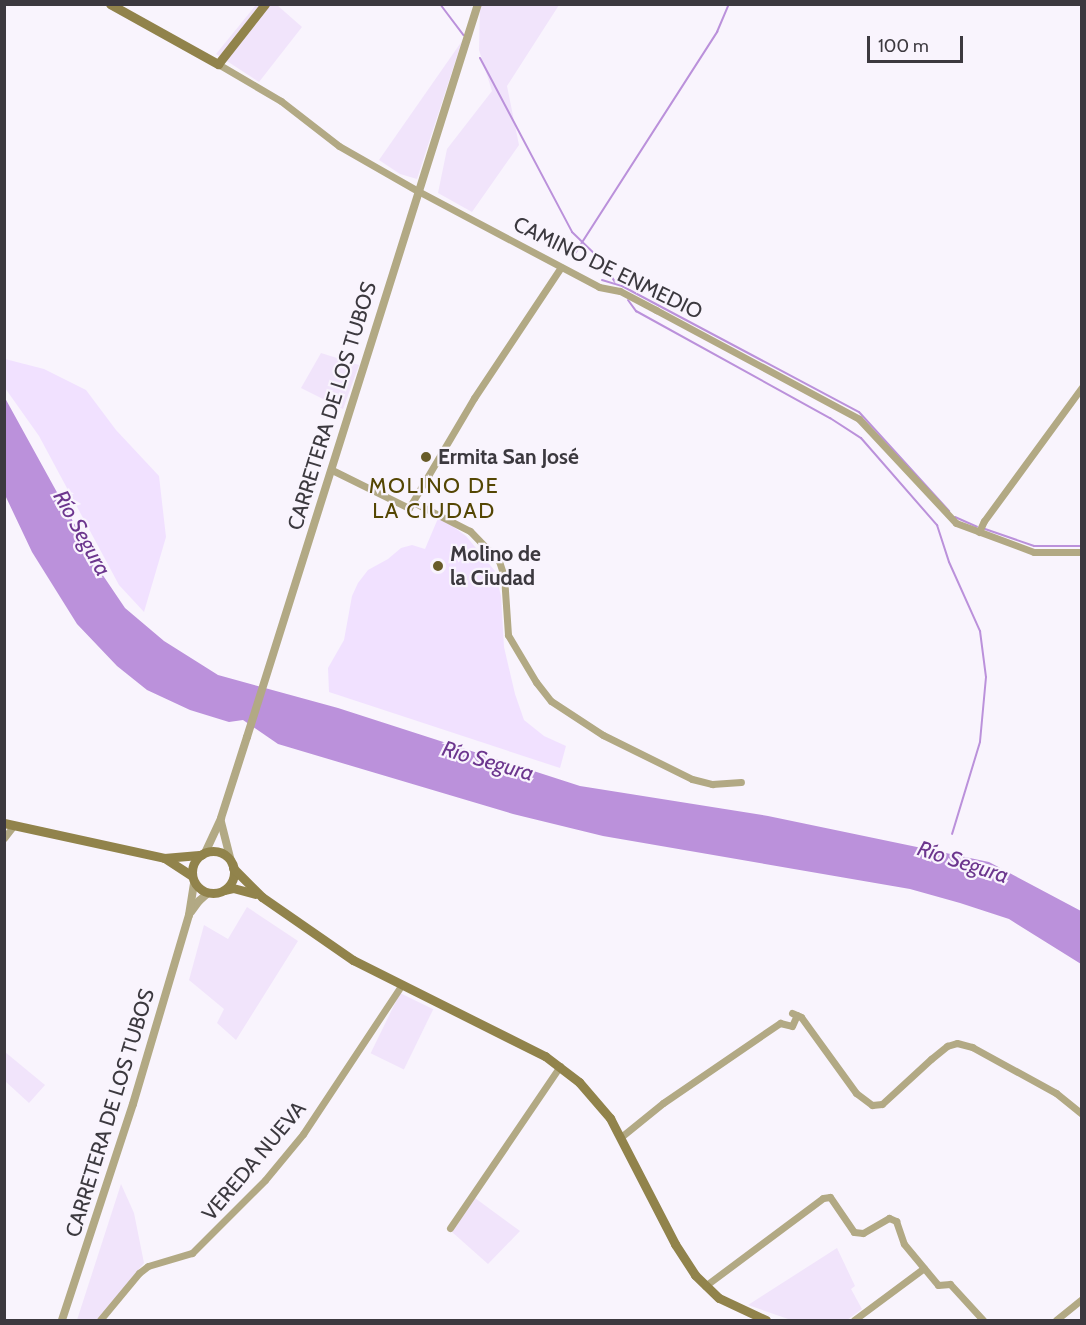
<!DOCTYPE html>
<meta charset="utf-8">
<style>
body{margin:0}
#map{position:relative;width:1086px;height:1325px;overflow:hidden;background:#f9f4fd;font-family:Cabin,sans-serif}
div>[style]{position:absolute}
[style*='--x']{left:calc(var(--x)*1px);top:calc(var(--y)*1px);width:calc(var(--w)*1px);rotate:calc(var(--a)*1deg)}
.built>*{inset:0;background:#f1e4fb;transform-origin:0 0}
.green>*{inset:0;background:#f1e1ff}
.water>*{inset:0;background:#bb91db}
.stream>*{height:2px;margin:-1px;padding:0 1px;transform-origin:1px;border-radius:1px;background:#bb91db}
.minor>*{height:7px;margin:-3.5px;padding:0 3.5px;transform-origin:3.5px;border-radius:3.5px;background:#b2a984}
.tertiary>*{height:8px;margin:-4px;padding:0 4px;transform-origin:4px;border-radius:4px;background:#b2a984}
.secondary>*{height:9px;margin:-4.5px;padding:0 4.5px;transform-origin:4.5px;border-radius:4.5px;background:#91834b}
.secondary>.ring{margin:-4.5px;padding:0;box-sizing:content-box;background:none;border:9px solid #91834b;border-radius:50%}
.dots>*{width:16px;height:16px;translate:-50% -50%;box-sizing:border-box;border:3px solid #f9f4fd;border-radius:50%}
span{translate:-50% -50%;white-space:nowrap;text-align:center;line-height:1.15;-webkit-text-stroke:4.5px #f9f4fd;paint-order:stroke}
.street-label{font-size:21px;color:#3c393f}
.poi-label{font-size:21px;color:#3c393f;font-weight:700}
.left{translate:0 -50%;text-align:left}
.neighbourhood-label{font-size:22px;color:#544603;letter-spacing:1.5px}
.water-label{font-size:22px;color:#6c368e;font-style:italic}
.frame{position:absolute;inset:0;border:6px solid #3c393f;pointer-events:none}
.scale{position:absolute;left:867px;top:36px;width:96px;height:27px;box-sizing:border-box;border:3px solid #3c393f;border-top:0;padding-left:8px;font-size:18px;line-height:21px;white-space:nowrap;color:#3c393f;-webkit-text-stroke:4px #f9f4fd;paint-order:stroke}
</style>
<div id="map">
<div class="built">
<i style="clip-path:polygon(256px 5px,277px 5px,302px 27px,259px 82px,216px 54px)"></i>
<i style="clip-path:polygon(480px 5px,559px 5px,507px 86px,519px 145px,472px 212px,438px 193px,447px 149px,492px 91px,479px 50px)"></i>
<i style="clip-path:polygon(462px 41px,417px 179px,400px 174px,379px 160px)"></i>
<i style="clip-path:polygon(321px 353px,359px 365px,343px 409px,301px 388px)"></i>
<i style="clip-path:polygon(247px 907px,298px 941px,236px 1040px,217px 1023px,224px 1009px,189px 980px,204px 925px,228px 939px)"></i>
<i style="left:400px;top:993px;width:37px;height:67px;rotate:26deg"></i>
<i style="clip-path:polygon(5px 1052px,45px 1085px,29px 1103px,5px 1081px)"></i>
<i style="clip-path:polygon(121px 1184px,134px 1213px,144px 1263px,97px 1320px,77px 1320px)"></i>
<i style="clip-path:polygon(475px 1198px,520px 1231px,488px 1264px,452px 1232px)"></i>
<i style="clip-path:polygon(837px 1248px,855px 1286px,851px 1289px,862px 1309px,847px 1320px,791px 1320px,748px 1305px)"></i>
</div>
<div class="green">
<i style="clip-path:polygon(5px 359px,44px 369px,86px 390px,116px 430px,159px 476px,166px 537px,144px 612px,119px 585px,39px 436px,5px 388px)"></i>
<i style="clip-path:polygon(439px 516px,466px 536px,495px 571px,501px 596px,504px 647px,515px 694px,524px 720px,544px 736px,566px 746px,560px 768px,329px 692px,328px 668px,344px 640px,352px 596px,358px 583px,368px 570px,388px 559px,401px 548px,412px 545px,425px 549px)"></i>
</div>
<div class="water">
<i style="clip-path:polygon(5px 398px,102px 574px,125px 608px,164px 641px,218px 675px,338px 708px,580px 786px,768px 816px,989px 862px,1081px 911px,1081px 964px,1009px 919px,960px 903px,910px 889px,603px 836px,513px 814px,278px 744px,243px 720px,229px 722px,190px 710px,147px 690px,117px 666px,77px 624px,32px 552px,5px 495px)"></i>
</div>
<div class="stream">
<i style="--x:440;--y:4;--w:39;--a:53"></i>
<i style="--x:480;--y:58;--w:197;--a:62.1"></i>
<i style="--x:572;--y:232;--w:39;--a:44"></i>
<i style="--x:600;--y:259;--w:27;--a:57"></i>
<i style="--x:572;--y:258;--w:269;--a:-57.3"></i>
<i style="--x:717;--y:32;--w:30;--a:-67"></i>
<i style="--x:602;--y:280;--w:21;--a:17"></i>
<i style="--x:622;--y:286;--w:268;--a:28"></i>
<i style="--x:859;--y:412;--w:134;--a:47.7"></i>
<i style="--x:628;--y:300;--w:14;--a:54"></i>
<i style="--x:636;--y:311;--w:222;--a:28.9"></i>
<i style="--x:830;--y:418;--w:37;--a:33"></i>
<i style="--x:861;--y:438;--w:116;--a:48.9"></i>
<i style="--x:937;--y:525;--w:39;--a:72"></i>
<i style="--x:949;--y:562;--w:76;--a:65.8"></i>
<i style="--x:980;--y:631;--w:46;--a:82.6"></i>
<i style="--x:986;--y:677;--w:65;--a:95.3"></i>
<i style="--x:980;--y:742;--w:96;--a:106.9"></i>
<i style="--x:955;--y:517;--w:24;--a:24"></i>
<i style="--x:985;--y:529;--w:52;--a:19.1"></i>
<i style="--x:1034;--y:546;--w:48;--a:0"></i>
</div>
<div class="minor">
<i style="--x:218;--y:64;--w:73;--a:30.4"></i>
<i style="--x:281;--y:101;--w:73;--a:37.8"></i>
<i style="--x:339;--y:146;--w:91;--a:29.7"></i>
<i style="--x:418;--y:191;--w:205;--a:27.9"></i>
<i style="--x:599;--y:287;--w:21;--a:11"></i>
<i style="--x:620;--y:291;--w:41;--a:27.8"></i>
<i style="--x:656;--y:310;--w:230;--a:28.2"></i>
<i style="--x:859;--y:419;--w:142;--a:47"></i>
<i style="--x:956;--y:523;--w:83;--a:20.4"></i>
<i style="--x:1034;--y:552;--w:48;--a:0"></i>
<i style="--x:332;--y:470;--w:86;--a:26.3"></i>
<i style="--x:409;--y:508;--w:128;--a:-59.4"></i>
<i style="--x:474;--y:398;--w:157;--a:-56.4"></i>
<i style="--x:413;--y:502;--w:64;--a:27"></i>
<i style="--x:470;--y:531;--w:42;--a:46"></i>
<i style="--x:499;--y:561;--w:16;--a:72"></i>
<i style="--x:504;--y:576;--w:59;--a:86.1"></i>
<i style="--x:508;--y:635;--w:55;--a:59.2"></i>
<i style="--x:536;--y:682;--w:24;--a:52"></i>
<i style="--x:551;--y:701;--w:62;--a:33.2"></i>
<i style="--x:603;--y:735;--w:99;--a:26.3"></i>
<i style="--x:692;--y:779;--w:21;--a:14"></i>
<i style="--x:712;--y:784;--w:29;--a:-4"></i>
<i style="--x:979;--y:532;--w:12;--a:-66"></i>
<i style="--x:984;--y:521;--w:166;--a:-53.8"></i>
<i style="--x:4;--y:838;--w:16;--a:-52"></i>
<i style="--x:792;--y:1013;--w:10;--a:24"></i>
<i style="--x:801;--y:1017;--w:94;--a:54.1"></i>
<i style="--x:856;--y:1093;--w:20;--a:37"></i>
<i style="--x:872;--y:1105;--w:10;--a:-6"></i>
<i style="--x:882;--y:1104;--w:67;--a:-42.6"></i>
<i style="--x:931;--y:1059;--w:21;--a:-39"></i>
<i style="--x:947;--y:1046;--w:10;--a:-17"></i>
<i style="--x:957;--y:1043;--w:16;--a:15"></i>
<i style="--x:972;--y:1047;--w:96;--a:28.7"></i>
<i style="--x:1056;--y:1093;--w:33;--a:39"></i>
<i style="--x:621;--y:1137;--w:54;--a:-39"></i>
<i style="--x:663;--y:1103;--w:142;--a:-34.4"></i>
<i style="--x:780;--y:1023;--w:12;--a:14"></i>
<i style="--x:792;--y:1026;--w:12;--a:-66"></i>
<i style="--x:450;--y:1228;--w:196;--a:-55.8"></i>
<i style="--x:705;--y:1286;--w:147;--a:-36.7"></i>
<i style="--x:823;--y:1198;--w:7;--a:-8"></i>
<i style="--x:830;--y:1197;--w:42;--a:55.6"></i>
<i style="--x:854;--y:1232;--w:9;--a:6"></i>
<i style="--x:863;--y:1233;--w:30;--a:-30"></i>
<i style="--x:889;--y:1218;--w:8;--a:23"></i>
<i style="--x:896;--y:1221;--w:24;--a:71"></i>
<i style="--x:904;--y:1244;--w:53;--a:50.3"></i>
<i style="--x:938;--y:1285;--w:12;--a:-5"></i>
<i style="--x:950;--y:1284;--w:49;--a:47.5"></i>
<i style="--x:100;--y:1320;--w:61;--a:-50.3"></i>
<i style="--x:139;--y:1273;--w:11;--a:-38"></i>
<i style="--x:148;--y:1266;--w:46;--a:-16.5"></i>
<i style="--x:192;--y:1253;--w:103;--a:-45"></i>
<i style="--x:265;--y:1180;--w:60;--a:-50.4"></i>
<i style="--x:303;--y:1134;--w:178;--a:-56.5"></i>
<i style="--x:854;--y:1320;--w:87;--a:-36.6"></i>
<i style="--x:1056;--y:1320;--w:33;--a:-39"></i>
</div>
<div class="tertiary">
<i style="--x:221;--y:822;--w:44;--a:75.7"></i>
<i style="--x:205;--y:853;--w:38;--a:-65"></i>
<i style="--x:221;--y:818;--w:85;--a:-72.2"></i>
<i style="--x:247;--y:737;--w:769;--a:-72.51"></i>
<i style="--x:191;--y:912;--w:14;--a:-54"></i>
<i style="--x:199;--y:901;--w:12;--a:-42"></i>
<i style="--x:62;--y:1320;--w:227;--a:-71.8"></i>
<i style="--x:133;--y:1104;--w:197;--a:-73.5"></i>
<i style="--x:189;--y:915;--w:33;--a:-81"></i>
</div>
<div class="secondary">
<i style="--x:110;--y:4;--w:124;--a:29.1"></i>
<i style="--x:218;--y:64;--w:76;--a:-51.9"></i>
<i style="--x:4;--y:823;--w:164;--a:12.3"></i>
<i style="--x:164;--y:858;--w:38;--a:-5"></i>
<i class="ring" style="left:192px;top:851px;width:33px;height:33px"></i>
<i style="--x:166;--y:859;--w:31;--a:33"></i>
<i style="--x:233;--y:868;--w:41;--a:45"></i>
<i style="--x:262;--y:897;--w:111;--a:34.7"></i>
<i style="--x:353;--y:960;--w:215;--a:26.6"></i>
<i style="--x:545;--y:1056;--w:43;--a:37.4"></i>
<i style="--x:579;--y:1082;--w:48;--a:49.3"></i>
<i style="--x:610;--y:1118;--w:142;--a:62.7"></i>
<i style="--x:675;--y:1244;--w:37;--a:57"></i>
<i style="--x:695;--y:1275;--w:33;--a:44"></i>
<i style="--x:719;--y:1298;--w:52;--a:25.1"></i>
<i style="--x:225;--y:890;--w:8;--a:-14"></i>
<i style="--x:233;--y:888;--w:23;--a:15"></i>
</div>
<div class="dots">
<i style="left:426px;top:457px;background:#685b28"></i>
<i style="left:438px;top:566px;background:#685b28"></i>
</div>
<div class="street-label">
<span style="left:608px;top:268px;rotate:26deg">CAMINO DE ENMEDIO</span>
<span style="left:332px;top:406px;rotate:-73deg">CARRETERA DE LOS TUBOS</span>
<span style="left:110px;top:1113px;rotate:-73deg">CARRETERA DE LOS TUBOS</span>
<span style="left:254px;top:1161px;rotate:-50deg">VEREDA NUEVA</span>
</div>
<div class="poi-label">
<span class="left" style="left:438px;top:457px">Ermita San José</span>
<span class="left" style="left:450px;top:566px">Molino de<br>la Ciudad</span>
</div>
<div class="neighbourhood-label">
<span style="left:434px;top:498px">MOLINO DE<br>LA CIUDAD</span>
</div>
<div class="water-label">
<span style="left:82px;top:533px;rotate:61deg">Río Segura</span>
<span style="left:488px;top:761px;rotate:16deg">Río Segura</span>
<span style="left:963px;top:862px;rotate:18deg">Río Segura</span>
</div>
<div class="frame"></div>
<div class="scale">100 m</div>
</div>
